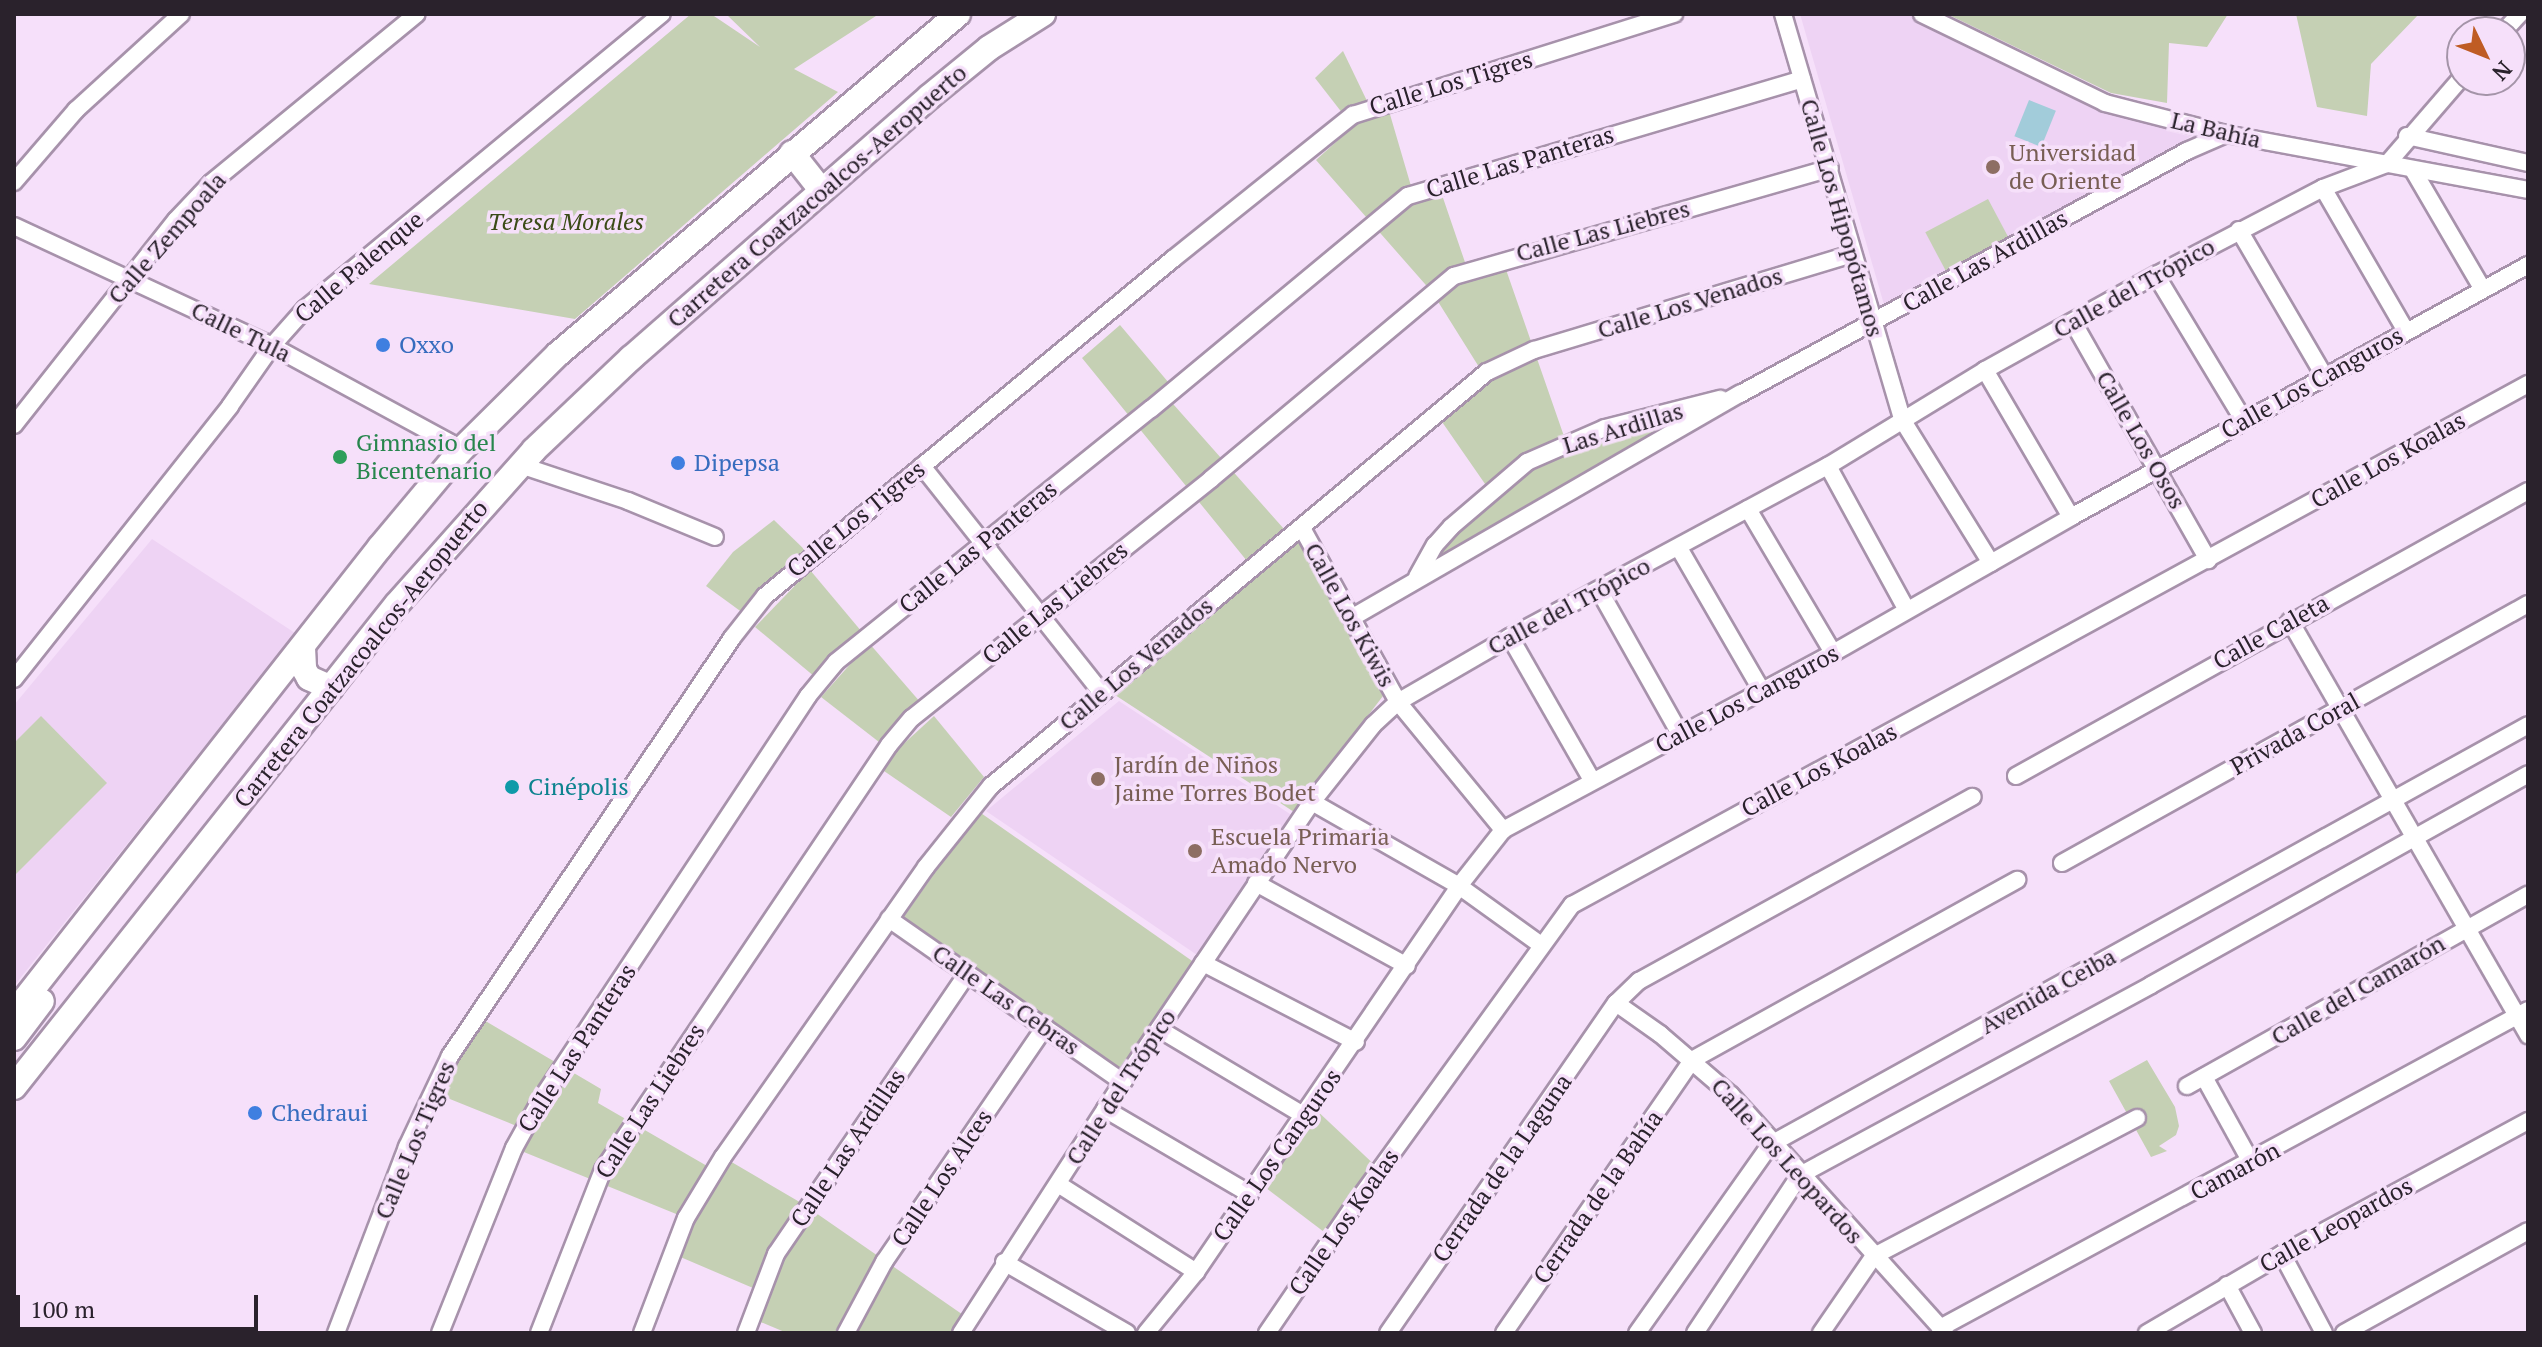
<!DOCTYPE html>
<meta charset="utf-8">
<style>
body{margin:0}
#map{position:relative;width:2542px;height:1347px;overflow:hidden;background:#f6e0fa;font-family:"PT Serif",serif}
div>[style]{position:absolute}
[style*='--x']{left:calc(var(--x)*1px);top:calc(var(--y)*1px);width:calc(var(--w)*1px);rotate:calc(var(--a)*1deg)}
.built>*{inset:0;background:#eed3f4}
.green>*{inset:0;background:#c5d0b4;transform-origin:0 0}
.water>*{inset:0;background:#a2ccda;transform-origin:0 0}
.roads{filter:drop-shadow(2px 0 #a792ab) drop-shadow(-2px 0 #a792ab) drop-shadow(0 2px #a792ab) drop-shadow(0 -2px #a792ab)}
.minor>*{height:16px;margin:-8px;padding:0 8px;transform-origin:8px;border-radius:8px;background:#fff}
.primary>*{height:24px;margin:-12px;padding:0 12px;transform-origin:12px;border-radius:12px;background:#fff}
.dots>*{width:22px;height:22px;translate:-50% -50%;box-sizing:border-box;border:4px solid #f6e0fa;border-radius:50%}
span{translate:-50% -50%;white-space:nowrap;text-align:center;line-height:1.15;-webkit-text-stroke:7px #f6e0fa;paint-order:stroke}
.street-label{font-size:24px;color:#2a222c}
.education-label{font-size:24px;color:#785e54}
.left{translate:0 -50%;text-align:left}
.park-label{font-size:24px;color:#3b4b17;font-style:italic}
.shop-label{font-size:24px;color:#366cbe}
.leisure-label{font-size:24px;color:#27864d}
.culture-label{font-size:24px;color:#0d838f}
.frame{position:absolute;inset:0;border:16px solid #2a222c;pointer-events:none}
.north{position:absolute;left:2446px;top:16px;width:80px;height:80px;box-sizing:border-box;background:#f6e0fa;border:2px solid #a494a8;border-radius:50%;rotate:133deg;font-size:22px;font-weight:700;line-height:32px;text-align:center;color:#2a222c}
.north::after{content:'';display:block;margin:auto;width:28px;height:36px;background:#bf5c24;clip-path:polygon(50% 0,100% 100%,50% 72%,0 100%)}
.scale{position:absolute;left:16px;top:1295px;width:242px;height:36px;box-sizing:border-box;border:4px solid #2a222c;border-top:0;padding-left:10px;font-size:24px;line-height:28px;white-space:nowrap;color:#2a222c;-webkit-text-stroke:6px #f6e0fa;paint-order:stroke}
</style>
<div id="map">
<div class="built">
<i style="clip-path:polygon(1800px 14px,1912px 14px,2082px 97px,2198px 132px,2105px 188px,1885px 308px)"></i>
<i style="clip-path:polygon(152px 539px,295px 633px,14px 986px,14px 705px)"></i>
<i style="clip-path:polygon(1119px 701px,1293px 816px,1197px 955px,986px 811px)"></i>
</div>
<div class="green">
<i style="clip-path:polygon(691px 14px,711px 14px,760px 47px,726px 14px,879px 14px,794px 69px,838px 92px,575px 319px,369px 284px)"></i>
<i style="clip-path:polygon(1947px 14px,2228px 14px,2207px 47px,2169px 43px,2167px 103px,2111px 93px)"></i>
<i style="clip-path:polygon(2296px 14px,2419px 14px,2371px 64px,2367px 116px,2317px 107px)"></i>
<i style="clip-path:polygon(1343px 51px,1367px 101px,1343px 114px,1315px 78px)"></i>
<i style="clip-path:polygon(1389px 111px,1411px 186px,1441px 192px,1468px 271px,1503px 261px,1566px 442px,1686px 419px,1432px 565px,1438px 546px,1492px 494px,1440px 419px,1489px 383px,1432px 292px,1316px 160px,1356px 124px)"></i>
<i style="left:1988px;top:199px;width:47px;height:71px;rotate:62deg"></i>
<i style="clip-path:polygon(1120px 325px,1174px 389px,1166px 396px,1284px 529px,1247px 561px,1082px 358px)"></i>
<i style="clip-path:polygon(774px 520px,808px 553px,743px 613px,706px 586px,733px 552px)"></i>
<i style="clip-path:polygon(1299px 540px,1383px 696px,1294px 812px,1115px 695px)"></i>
<i style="clip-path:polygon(810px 570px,862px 632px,815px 677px,755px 627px)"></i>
<i style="clip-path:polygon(869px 643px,921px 703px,879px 742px,821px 697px)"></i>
<i style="clip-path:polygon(41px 716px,107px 783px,14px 876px,14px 743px)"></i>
<i style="clip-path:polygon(934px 716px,984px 777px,951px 817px,884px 771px,898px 749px)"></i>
<i style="left:978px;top:811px;width:265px;height:131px;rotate:35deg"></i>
<i style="clip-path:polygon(477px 1016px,601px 1089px,598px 1103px,714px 1170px,723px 1157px,803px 1204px,969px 1319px,961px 1333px,787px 1333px,751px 1318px,760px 1291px,671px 1253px,686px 1218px,514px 1148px,524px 1129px,430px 1091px)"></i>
<i style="clip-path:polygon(2147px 1060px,2175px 1107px,2179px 1126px,2176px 1135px,2159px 1146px,2167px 1151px,2151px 1157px,2109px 1081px)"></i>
<i style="clip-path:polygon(1312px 1106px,1380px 1170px,1332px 1238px,1258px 1182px)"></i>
</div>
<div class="water">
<i style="left:2029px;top:100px;width:29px;height:39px;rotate:22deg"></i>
</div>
<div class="roads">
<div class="minor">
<i style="--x:1783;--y:14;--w:424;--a:73.6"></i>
<i style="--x:1903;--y:421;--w:167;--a:58.2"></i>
<i style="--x:1922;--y:14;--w:203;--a:25.9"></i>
<i style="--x:2105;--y:103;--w:125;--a:14.4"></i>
<i style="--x:2226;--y:134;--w:307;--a:10.5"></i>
<i style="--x:2503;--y:32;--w:25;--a:-47"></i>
<i style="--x:2407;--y:136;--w:124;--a:12.6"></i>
<i style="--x:2413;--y:170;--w:137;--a:59.7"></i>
<i style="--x:14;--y:182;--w:95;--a:-49.3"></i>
<i style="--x:76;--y:110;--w:142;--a:-42.4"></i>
<i style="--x:2323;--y:188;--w:165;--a:59.9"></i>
<i style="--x:14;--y:226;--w:285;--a:24.9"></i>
<i style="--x:272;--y:346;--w:216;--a:28.5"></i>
<i style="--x:2239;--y:230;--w:170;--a:59.7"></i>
<i style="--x:2156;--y:275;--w:170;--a:58.9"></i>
<i style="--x:2073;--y:322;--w:274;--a:60.4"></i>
<i style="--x:1985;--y:370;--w:170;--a:59.7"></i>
<i style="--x:14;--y:425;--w:261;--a:-51.7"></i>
<i style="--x:176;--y:220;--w:51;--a:-46.6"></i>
<i style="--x:211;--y:183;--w:266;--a:-39.4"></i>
<i style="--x:520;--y:465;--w:114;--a:18.4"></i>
<i style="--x:628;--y:501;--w:94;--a:22.5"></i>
<i style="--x:922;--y:466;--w:288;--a:51.6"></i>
<i style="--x:1828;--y:466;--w:164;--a:61.3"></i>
<i style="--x:1748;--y:509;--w:167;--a:59.4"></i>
<i style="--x:1302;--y:528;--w:199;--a:61.1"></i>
<i style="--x:1398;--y:702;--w:166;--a:50.6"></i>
<i style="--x:1679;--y:548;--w:165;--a:59.9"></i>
<i style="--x:1417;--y:577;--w:37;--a:-61"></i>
<i style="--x:1435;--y:545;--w:24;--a:-48"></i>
<i style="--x:1451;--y:527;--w:100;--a:-40.5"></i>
<i style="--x:1527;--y:462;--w:85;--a:-23.6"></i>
<i style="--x:1605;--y:428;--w:119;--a:-14.2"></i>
<i style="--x:1599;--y:590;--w:165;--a:60.6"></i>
<i style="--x:1353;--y:617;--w:447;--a:-30"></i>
<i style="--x:1740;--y:394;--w:509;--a:-28.53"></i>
<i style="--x:2187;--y:151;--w:43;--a:-23.6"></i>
<i style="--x:2290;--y:621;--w:478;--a:60.1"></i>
<i style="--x:1510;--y:637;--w:165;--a:60.2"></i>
<i style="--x:14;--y:679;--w:348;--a:-51.6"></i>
<i style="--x:230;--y:406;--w:73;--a:-55"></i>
<i style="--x:272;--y:346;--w:50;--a:-48.3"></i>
<i style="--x:305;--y:309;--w:463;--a:-39.6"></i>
<i style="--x:2016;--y:776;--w:586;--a:-29.1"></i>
<i style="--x:1312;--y:802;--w:169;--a:29.7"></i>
<i style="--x:1459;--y:886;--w:101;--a:35.7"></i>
<i style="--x:2062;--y:863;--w:533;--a:-29.07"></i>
<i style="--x:1256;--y:883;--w:172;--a:28.8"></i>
<i style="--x:889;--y:919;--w:285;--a:34.9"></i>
<i style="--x:1203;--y:963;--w:172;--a:27.3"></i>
<i style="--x:1616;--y:1003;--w:54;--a:35.2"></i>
<i style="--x:1660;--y:1034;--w:94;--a:40.7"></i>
<i style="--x:1731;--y:1095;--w:320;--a:48"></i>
<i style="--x:1159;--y:1029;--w:170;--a:30.8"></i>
<i style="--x:2204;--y:1077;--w:97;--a:61.1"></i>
<i style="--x:2187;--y:1086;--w:391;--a:-29.3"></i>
<i style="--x:1105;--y:1109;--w:168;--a:30.4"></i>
<i style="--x:1058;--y:1184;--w:164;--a:32.5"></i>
<i style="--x:2282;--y:1254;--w:89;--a:62"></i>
<i style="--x:1004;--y:1262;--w:142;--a:30"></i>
<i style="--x:2227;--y:1285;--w:55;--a:61.6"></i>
<i style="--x:1940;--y:1328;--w:668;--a:-28.41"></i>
<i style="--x:336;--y:1333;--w:199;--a:-69.1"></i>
<i style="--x:407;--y:1147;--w:101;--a:-64.7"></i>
<i style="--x:450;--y:1056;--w:504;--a:-55.99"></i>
<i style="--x:732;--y:638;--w:53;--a:-51.8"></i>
<i style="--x:765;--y:596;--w:529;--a:-39.56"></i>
<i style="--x:1173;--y:259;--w:231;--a:-38.7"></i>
<i style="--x:1353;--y:115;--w:337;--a:-17.5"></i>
<i style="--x:440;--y:1333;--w:199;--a:-68.2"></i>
<i style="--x:514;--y:1148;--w:54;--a:-61"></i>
<i style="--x:540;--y:1101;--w:486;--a:-56.5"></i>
<i style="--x:808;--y:696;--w:44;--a:-50.5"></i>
<i style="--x:836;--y:662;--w:404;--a:-38.8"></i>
<i style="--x:1151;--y:409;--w:334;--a:-39.7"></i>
<i style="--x:1408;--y:196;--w:411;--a:-16.5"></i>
<i style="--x:539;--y:1333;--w:175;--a:-68.6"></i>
<i style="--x:603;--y:1170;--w:512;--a:-56.06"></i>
<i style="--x:889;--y:745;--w:35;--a:-50"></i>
<i style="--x:912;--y:718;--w:383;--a:-38.6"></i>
<i style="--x:1211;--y:479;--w:317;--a:-39.9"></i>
<i style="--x:1454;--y:276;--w:391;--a:-16"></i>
<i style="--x:642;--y:1333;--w:123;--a:-69.1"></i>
<i style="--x:686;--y:1218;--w:71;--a:-58.8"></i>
<i style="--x:723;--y:1157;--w:354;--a:-55"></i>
<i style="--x:926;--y:867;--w:104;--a:-51.3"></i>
<i style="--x:991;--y:786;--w:646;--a:-39.85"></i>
<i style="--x:1487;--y:372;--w:52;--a:-25.1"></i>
<i style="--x:1534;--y:350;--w:332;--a:-16.8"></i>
<i style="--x:746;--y:1333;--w:85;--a:-69.2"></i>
<i style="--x:776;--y:1254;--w:340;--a:-55.7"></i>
<i style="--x:846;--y:1333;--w:81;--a:-61.8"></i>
<i style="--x:884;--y:1262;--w:285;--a:-55.6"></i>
<i style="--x:961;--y:1333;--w:299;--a:-57.2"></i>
<i style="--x:1123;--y:1082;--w:338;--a:-56"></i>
<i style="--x:1312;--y:802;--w:98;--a:-51.6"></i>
<i style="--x:1373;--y:725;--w:34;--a:-43"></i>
<i style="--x:1398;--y:702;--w:129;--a:-30.1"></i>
<i style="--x:1510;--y:637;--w:361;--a:-28.3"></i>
<i style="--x:1828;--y:466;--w:184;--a:-31.4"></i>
<i style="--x:1985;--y:370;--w:196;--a:-29.1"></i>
<i style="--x:2156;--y:275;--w:188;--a:-27.5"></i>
<i style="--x:2323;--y:188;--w:68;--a:-20.6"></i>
<i style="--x:2387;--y:164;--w:115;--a:-49.2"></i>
<i style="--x:1146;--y:1333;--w:79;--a:-50.7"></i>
<i style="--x:1196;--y:1272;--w:467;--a:-55.7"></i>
<i style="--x:1459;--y:886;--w:71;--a:-51.8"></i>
<i style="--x:1503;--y:830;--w:374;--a:-28.2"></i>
<i style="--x:1833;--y:653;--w:274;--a:-29.7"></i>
<i style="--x:2071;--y:517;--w:522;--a:-28.87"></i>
<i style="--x:1267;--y:1333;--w:149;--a:-55.7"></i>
<i style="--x:1351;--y:1210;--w:377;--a:-54.1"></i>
<i style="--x:1572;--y:905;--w:1089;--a:-28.59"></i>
<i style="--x:1388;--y:1333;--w:401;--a:-55.4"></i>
<i style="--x:1616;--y:1003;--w:32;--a:-44"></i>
<i style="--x:1639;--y:981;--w:381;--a:-28.9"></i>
<i style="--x:1504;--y:1333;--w:331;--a:-55.4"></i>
<i style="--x:1692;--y:1060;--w:372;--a:-29"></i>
<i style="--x:1637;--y:1333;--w:232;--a:-54.7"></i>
<i style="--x:1771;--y:1144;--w:865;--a:-28.96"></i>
<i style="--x:1695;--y:1333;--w:190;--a:-56.4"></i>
<i style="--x:1800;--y:1175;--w:399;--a:-28.4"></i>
<i style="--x:2151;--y:985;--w:432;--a:-29.2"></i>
<i style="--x:1821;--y:1333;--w:93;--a:-55.5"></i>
<i style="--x:1874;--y:1256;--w:297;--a:-27.7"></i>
<i style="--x:2147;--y:1333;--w:156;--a:-30.3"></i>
<i style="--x:2282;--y:1254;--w:280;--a:-28.4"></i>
<i style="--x:2344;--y:1333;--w:210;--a:-29"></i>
</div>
<div class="primary">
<i style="--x:792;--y:153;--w:48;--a:51.7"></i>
<i style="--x:303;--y:648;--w:21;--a:87"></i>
<i style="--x:304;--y:669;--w:10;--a:61"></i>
<i style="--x:309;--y:678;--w:24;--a:24"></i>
<i style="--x:14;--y:1013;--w:593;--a:-51.85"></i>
<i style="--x:380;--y:547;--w:128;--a:-50.1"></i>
<i style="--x:462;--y:449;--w:135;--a:-44.7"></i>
<i style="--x:558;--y:354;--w:525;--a:-40.36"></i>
<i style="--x:14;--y:1038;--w:46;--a:-52.9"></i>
<i style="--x:14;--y:1087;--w:616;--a:-51.59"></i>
<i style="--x:397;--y:604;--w:206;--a:-48.3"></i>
<i style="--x:534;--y:450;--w:134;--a:-43.5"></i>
<i style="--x:631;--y:358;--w:396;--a:-41.2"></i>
<i style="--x:929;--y:97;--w:77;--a:-39.2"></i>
<i style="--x:989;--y:48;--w:64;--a:-32.2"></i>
</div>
</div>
<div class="dots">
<i style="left:1993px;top:167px;background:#8d6e63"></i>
<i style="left:383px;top:345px;background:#3f7fe0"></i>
<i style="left:340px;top:457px;background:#2e9e5b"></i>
<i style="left:678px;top:463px;background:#3f7fe0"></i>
<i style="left:1098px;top:779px;background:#8d6e63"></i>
<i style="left:512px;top:787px;background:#0f9aa8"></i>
<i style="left:1195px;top:851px;background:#8d6e63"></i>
<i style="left:255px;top:1113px;background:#3f7fe0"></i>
</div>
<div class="street-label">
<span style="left:1451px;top:83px;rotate:-17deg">Calle Los Tigres</span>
<span style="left:2216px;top:130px;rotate:13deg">La Bahía</span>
<span style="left:1520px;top:162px;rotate:-17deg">Calle Las Panteras</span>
<span style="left:817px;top:196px;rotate:-41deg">Carretera Coatzacoalcos-Aeropuerto</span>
<span style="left:1842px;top:218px;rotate:74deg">Calle Los Hipopótamos</span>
<span style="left:1603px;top:231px;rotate:-15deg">Calle Las Liebres</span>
<span style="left:167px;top:238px;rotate:-49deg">Calle Zempoala</span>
<span style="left:1985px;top:261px;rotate:-29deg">Calle Las Ardillas</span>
<span style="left:359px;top:267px;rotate:-40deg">Calle Palenque</span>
<span style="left:2134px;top:288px;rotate:-29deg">Calle del Trópico</span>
<span style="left:1690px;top:303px;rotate:-17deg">Calle Los Venados</span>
<span style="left:241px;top:332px;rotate:26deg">Calle Tula</span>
<span style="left:2312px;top:383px;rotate:-29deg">Calle Los Canguros</span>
<span style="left:1623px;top:428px;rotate:-17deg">Las Ardillas</span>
<span style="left:2141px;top:440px;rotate:60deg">Calle Los Osos</span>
<span style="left:2388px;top:460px;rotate:-29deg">Calle Los Koalas</span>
<span style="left:856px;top:519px;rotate:-39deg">Calle Los Tigres</span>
<span style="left:978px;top:547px;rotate:-39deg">Calle Las Panteras</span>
<span style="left:1055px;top:603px;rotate:-39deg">Calle Las Liebres</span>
<span style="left:1569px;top:606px;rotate:-28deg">Calle del Trópico</span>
<span style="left:1350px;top:615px;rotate:61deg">Calle Los Kiwis</span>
<span style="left:2271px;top:632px;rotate:-29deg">Calle Caleta</span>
<span style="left:361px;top:654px;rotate:-51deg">Carretera Coatzacoalcos-Aeropuerto</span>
<span style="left:1136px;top:664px;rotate:-40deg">Calle Los Venados</span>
<span style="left:1747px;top:699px;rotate:-28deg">Calle Los Canguros</span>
<span style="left:2295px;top:734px;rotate:-29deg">Privada Coral</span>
<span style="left:1819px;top:770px;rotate:-28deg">Calle Los Koalas</span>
<span style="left:2358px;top:990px;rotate:-30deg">Calle del Camarón</span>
<span style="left:2048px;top:991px;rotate:-29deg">Avenida Ceiba</span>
<span style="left:1006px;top:1000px;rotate:35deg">Calle Las Cebras</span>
<span style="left:577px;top:1048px;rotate:-57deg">Calle Las Panteras</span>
<span style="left:1121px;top:1087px;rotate:-57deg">Calle del Trópico</span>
<span style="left:650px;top:1101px;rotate:-57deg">Calle Las Liebres</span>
<span style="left:415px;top:1140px;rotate:-67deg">Calle Los Tigres</span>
<span style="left:848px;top:1148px;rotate:-56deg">Calle Las Ardillas</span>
<span style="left:1277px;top:1155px;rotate:-55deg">Calle Los Canguros</span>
<span style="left:1787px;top:1161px;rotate:48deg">Calle Los Leopardos</span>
<span style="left:1502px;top:1168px;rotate:-55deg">Cerrada de la Laguna</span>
<span style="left:2235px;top:1171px;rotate:-28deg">Camarón</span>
<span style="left:942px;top:1178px;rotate:-56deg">Calle Los Alces</span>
<span style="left:1598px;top:1197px;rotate:-55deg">Cerrada de la Bahía</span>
<span style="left:1344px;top:1222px;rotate:-55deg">Calle Los Koalas</span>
<span style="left:2336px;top:1225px;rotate:-29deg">Calle Leopardos</span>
</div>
<div class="education-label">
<span class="left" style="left:2009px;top:167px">Universidad<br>de Oriente</span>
<span class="left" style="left:1114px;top:779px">Jardín de Niños<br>Jaime Torres Bodet</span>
<span class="left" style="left:1211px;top:851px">Escuela Primaria<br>Amado Nervo</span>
</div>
<div class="park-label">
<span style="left:566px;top:222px">Teresa Morales</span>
</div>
<div class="shop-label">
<span class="left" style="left:399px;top:345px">Oxxo</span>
<span class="left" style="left:694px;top:463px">Dipepsa</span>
<span class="left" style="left:271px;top:1113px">Chedraui</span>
</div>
<div class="leisure-label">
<span class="left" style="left:356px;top:457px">Gimnasio del<br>Bicentenario</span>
</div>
<div class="culture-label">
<span class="left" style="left:528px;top:787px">Cinépolis</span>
</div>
<div class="frame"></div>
<div class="north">N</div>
<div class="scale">100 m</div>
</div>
